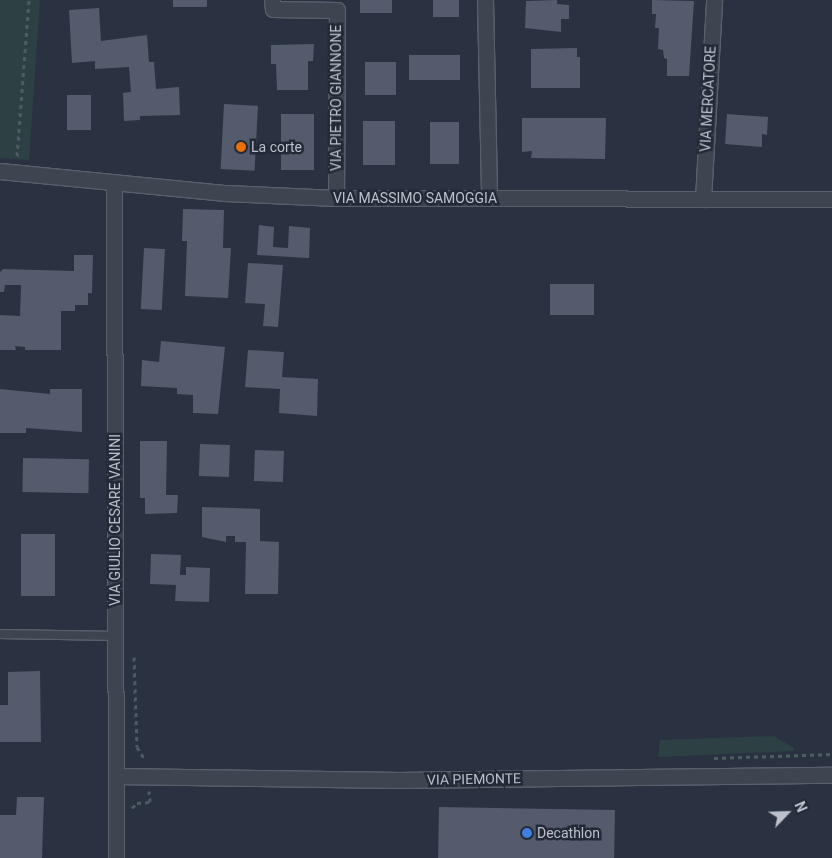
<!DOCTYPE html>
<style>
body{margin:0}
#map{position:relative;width:832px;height:858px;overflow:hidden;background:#2a3241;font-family:Roboto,sans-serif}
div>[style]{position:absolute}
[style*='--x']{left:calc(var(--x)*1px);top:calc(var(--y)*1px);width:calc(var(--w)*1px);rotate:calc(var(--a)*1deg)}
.green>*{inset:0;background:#2d4043}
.building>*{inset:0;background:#545b6c;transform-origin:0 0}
.path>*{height:3px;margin-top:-1.5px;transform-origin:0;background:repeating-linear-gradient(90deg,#4c5d61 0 4px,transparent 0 8px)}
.roads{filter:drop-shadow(1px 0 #59606c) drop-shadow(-1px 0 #59606c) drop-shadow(0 1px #59606c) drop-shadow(0 -1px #59606c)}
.lane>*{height:8px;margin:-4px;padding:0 4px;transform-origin:4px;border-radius:4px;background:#3e4551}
.street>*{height:15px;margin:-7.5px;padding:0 7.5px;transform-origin:7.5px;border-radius:7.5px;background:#3e4551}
.dots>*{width:14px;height:14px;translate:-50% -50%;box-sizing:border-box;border:2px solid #232a37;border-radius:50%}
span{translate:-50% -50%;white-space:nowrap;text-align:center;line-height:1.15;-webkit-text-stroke:5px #232a37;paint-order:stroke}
.street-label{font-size:14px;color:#bbc0cb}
.poi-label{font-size:14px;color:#bbc0cb}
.left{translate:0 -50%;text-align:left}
.north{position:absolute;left:762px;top:788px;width:50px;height:50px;-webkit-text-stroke:4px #232a37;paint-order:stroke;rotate:66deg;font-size:14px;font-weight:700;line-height:20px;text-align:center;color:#bbc0cb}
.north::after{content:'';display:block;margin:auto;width:18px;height:22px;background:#bbc0cb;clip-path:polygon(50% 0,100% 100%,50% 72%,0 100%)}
</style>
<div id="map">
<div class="green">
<i style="clip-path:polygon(0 0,40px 0,29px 160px,0 158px)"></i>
<i style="clip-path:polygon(774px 736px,794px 748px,794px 751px,658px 757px,660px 740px)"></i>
</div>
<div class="building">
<i style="left:173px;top:0;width:34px;height:7px"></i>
<i style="left:360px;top:0;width:32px;height:13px"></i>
<i style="left:433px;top:0;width:26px;height:17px"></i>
<i style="clip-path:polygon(557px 0,557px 4px,569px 5px,569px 19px,561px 19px,561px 32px,525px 28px,526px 1px)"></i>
<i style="clip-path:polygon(652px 0,694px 1px,689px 76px,667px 76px,667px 59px,664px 58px,663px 50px,658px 49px,659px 28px,655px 28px,656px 14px,652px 14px)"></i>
<i style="clip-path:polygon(99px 8px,101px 41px,147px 35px,149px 62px,154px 62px,156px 89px,179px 87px,180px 115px,140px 116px,140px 120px,124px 121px,123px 93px,131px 92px,129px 67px,95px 69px,95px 61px,72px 63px,69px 10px)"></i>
<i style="clip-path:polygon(314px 44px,313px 61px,308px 61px,308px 90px,277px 90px,276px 64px,271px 64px,271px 45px)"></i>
<i style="clip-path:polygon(577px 48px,577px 57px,580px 57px,580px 88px,531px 88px,531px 49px)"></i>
<i style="left:460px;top:55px;width:25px;height:51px;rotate:90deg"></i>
<i style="left:365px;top:62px;width:31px;height:33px"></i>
<i style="left:67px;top:95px;width:24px;height:35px"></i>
<i style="left:224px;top:104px;width:34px;height:65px;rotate:3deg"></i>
<i style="left:281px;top:114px;width:33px;height:56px"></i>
<i style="clip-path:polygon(727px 114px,768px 117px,767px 135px,762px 134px,762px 147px,725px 144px)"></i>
<i style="clip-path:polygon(522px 118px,606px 118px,605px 159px,531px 158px,532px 151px,522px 152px)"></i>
<i style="left:363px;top:121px;width:32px;height:44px"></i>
<i style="left:430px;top:122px;width:29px;height:42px"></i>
<i style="clip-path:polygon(183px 209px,224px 210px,223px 248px,231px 248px,228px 298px,185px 296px,187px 241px,182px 241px)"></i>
<i style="clip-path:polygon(259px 225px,274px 227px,273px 247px,288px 248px,289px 226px,310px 228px,309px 258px,257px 255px)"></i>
<i style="left:144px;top:248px;width:21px;height:61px;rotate:3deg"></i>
<i style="clip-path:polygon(74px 255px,93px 255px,92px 293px,88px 293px,88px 305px,75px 305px,75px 311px,61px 311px,61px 350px,25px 350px,25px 347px,15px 346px,16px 350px,0 350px,0 315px,20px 316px,21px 285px,5px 285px,4px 292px,0 292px,0 272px,3px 269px,74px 271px)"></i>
<i style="clip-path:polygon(248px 263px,283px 265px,278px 327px,263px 326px,265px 304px,245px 303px)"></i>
<i style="left:550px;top:284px;width:44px;height:31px"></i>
<i style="clip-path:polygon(161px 341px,225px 347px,218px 414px,193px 413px,193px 395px,177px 394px,177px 388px,141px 386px,142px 360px,159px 362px)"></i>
<i style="clip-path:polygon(248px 350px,284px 352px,282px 377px,318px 379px,317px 416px,279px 413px,280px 389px,245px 387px)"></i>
<i style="clip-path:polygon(0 389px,50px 394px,50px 389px,82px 389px,82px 432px,26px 428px,26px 433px,0 433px)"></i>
<i style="clip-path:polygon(140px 441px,167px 441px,166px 495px,178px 495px,177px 513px,145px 514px,145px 498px,140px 498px)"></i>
<i style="left:200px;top:444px;width:30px;height:32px;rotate:2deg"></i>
<i style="left:255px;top:450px;width:29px;height:31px;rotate:2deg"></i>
<i style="left:23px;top:458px;width:66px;height:34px;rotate:1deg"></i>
<i style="clip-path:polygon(202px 507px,260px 509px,260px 541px,279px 542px,278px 594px,245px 594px,246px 542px,235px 542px,235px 536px,226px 536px,226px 542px,202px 537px)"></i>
<i style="left:21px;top:534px;width:34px;height:62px"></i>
<i style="clip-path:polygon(151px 554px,181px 555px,180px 575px,186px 575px,186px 567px,210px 568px,209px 602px,175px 601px,176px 585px,150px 584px)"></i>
<i style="clip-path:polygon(40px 671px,41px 742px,0 742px,0 705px,8px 705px,8px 672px)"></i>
<i style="clip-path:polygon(17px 797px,44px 797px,42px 858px,0 858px,0 815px,16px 815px)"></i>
<i style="left:439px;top:807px;width:176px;height:51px;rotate:1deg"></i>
</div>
<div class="path">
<i style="--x:17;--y:156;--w:156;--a:-85.6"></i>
<i style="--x:134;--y:657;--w:90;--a:88.1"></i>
<i style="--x:137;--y:747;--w:15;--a:58"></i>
<i style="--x:714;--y:758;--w:118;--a:-1.9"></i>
<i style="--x:132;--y:808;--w:7;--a:-45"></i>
<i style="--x:137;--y:803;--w:13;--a:-4"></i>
<i style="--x:150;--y:802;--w:11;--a:-95"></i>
</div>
<div class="roads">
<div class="lane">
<i style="--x:0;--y:634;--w:115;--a:1"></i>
</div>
<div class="street">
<i style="--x:272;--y:0;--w:9;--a:84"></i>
<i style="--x:273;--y:9;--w:64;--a:0.9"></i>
<i style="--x:337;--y:10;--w:188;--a:90.3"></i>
<i style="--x:485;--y:0;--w:198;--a:88.8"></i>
<i style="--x:0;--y:171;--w:227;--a:5.6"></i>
<i style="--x:226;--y:193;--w:110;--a:2.6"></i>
<i style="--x:336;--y:198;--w:496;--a:0.1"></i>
<i style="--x:114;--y:182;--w:676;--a:89.83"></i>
<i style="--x:703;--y:199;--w:199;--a:-86.8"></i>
<i style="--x:116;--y:776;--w:283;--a:0.8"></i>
<i style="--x:399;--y:780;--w:433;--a:-0.7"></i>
</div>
</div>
<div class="dots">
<i style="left:241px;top:147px;background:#e8710a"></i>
<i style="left:527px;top:833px;background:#3f7fe0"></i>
</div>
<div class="street-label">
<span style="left:336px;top:98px;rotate:-90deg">VIA PIETRO GIANNONE</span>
<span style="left:708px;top:99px;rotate:-87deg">VIA MERCATORE</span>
<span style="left:415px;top:198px">VIA MASSIMO SAMOGGIA</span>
<span style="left:115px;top:520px;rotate:-90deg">VIA GIULIO CESARE VANINI</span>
<span style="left:474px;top:779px;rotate:-1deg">VIA PIEMONTE</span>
</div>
<div class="poi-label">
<span class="left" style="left:251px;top:147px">La corte</span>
<span class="left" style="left:537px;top:833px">Decathlon</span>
</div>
<div class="north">N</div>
</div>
